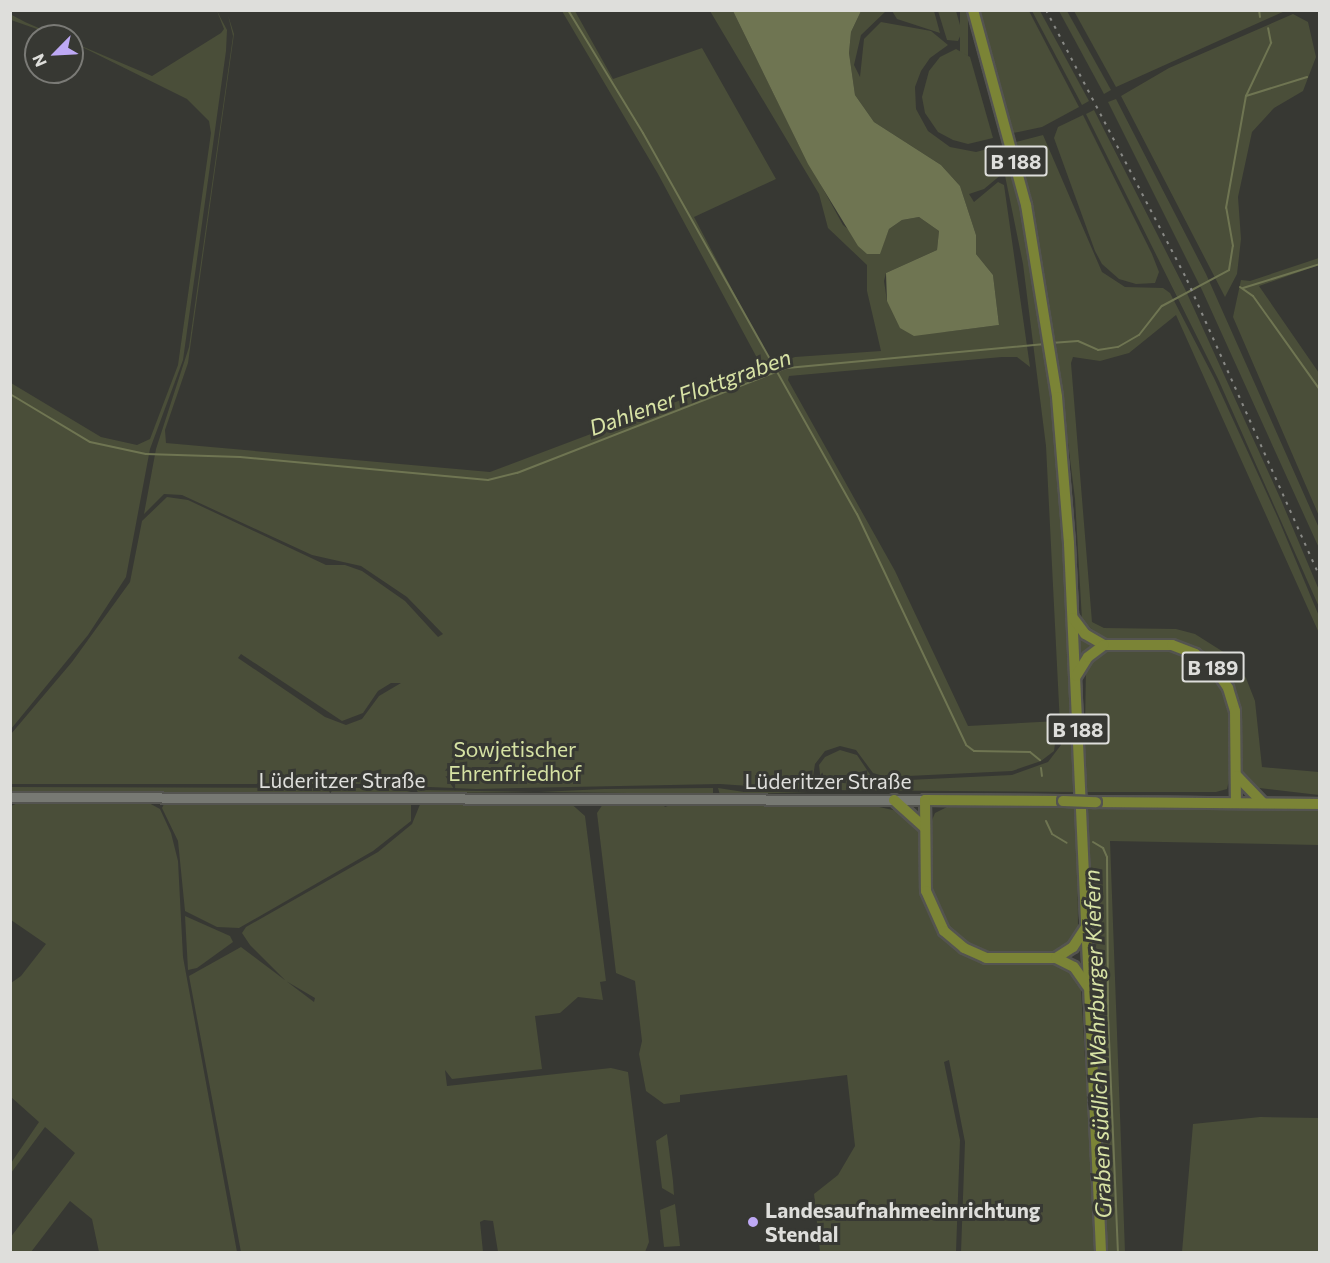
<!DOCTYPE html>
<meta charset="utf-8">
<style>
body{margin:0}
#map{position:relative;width:1330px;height:1263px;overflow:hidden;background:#373833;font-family:Commissioner,sans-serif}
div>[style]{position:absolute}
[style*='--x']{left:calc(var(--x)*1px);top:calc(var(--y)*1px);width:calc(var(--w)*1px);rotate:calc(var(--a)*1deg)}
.green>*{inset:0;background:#4a4e39;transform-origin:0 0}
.water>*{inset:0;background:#6f7552}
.stream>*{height:2px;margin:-1px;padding:0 1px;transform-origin:1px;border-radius:1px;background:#6f7552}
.roads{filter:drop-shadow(2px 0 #545450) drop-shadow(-2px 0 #545450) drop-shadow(0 2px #545450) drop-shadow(0 -2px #545450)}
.secondary>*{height:9px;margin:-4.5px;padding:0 4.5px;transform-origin:4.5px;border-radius:4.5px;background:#777973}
.primary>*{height:10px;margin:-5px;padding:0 5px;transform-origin:5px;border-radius:5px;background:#7b8436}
.rail>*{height:2px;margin-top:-1px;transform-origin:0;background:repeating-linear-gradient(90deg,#898a86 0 3px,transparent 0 9px)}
.bridges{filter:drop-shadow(2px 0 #545450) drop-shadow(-2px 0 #545450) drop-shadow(0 2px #545450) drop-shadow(0 -2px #545450)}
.primary-bridge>*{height:10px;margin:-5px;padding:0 5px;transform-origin:5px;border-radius:5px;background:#7b8436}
.dots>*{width:16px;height:16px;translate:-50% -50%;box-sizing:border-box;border:3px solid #373833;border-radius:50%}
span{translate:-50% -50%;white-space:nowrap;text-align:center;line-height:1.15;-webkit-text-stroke:6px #373833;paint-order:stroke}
.shield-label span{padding:2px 4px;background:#373833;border:2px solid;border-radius:4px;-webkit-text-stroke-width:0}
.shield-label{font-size:20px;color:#dededb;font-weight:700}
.park-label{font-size:21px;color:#d5e1a3}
.street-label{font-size:21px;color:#dededb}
.poi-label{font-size:21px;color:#dededb;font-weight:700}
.left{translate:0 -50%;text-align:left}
.water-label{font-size:22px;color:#d8e3a5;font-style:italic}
.frame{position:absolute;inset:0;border:12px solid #dededb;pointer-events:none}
.north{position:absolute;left:24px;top:24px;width:60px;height:60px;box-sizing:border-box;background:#373833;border:2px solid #7a7a76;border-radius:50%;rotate:246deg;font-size:16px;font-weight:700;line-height:24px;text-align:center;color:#dededb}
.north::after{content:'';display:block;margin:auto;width:21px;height:27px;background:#bea9f5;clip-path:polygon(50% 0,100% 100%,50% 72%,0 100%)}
</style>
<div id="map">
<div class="green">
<i style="clip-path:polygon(217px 11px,227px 30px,226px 51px,183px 360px,150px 449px,126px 577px,88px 635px,11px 729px,11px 383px,101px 437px,137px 445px,150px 439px,178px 365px,211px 133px,209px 121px,187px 99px,72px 42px,152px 76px,221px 33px,224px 29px)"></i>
<i style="clip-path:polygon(evenodd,562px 11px,575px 11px,613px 79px,702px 48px,776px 179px,694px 217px,772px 365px,795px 357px,881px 351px,867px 291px,867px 265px,828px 228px,819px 194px,710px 11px,733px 11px,798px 143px,843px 225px,879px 254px,889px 229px,902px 220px,919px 217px,939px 231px,937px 250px,886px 273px,884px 281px,887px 301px,944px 332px,999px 325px,993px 275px,976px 254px,976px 235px,960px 186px,941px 165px,874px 122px,855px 95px,849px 53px,851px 32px,861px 11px,886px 11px,861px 35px,854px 65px,860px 77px,864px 39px,881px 22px,931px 31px,948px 45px,930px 58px,921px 71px,915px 87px,916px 109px,928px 131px,950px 147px,976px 152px,995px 147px,1002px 174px,984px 189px,969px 194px,974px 202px,998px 182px,1004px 185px,1030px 367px,1017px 357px,1002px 357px,789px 376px,788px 380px,895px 571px,968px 726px,1058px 721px,1054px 751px,1041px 761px,1012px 771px,887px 777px,873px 773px,856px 750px,840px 746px,825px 751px,815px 764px,811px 790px,720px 784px,476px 789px,360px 784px,11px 784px,11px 734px,72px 662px,130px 582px,142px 521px,167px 497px,188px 500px,326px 565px,345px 565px,362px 571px,405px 601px,438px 637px,443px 634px,407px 597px,361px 566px,312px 555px,182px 495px,164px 494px,144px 514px,156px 449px,189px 347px,233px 36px,228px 15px,234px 34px,188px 363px,165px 430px,166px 443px,490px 472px,763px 369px,658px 174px,562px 11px,241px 654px,342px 721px,363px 713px,378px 691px,391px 683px,401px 683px,379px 696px,362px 719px,346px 725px,325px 717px,238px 658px,241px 654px)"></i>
<i style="clip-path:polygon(892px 11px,934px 11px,940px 33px,897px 19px)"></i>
<i style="clip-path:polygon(938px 11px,956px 11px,962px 32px,958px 41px,947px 40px)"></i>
<i style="left:960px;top:11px;width:8px;height:131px"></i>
<i style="clip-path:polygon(977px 11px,1029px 11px,1079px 107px,1042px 127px,1013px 133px)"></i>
<i style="clip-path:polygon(1032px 11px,1040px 11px,1089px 101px,1082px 105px)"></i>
<i style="clip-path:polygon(1059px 11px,1067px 11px,1111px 90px,1104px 94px)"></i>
<i style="clip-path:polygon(1074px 11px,1285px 11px,1116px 87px)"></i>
<i style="clip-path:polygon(10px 14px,25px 22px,57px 36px,11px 20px)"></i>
<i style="clip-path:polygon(1293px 14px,1308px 22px,1316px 57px,1303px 91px,1274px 108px,1252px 132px,1238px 197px,1241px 239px,1237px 274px,1225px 297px,1121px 96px,1169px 68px)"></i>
<i style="clip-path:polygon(956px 49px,970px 57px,993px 138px,968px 144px,953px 140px,938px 132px,925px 113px,922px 97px,929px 71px,940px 57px)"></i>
<i style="clip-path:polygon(1116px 99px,1206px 274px,1319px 528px,1319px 548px,1202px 290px,1108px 102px)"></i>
<i style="clip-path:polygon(1094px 110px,1185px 289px,1281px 500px,1319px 590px,1319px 607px,1219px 381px,1086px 114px)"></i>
<i style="clip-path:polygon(1083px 115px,1152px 254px,1159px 272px,1155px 283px,1136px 284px,1119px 279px,1102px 264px,1095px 251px,1054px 138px,1058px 127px)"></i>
<i style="clip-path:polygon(1043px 135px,1102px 272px,1125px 287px,1163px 288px,1170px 293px,1214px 378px,1278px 518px,1319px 616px,1319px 633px,1176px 315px,1129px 353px,1100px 361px,1073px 357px,1071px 363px,1092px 622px,1104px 628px,1176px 629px,1195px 634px,1225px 653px,1246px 678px,1255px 701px,1262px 767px,1319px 772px,1319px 795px,1251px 787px,1242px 771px,1238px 698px,1226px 674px,1209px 657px,1169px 639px,1102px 639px,1082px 620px,1075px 499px,1057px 355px,1034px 219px,1016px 142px)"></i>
<i style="clip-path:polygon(1008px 144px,1021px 203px,1055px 418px,1076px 792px,822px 790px,819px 765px,825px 757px,840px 750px,857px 755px,871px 776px,887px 781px,1012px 775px,1048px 762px,1061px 745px,1046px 446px,1023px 264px,999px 146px)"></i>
<i style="clip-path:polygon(1319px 258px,1319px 265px,1259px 286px,1319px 373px,1319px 516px,1233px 317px,1241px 280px,1250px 281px)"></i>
<i style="clip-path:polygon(1079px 634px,1091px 646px,1080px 659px)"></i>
<i style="clip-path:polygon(1171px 650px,1208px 669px,1223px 690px,1230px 706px,1231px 772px,1227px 789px,1216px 792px,1084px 792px,1086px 666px,1108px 651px)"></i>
<i style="clip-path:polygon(10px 787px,395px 788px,411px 792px,11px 792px)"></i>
<i style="clip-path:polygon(713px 788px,713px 794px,539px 792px,604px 789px)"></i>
<i style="clip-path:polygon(718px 788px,744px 792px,809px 792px,720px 795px)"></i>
<i style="clip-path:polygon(417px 790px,535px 792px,418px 793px)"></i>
<i style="clip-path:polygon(22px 801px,147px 802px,160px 809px,171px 833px,178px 861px,183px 957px,237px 1252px,99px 1252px,92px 1219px,70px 1201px,31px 1252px,11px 1252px,10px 1238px,75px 1153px,45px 1127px,11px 1173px,11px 1163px,39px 1122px,11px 1097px,11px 983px,21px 976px,46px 944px,11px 920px,11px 806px)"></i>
<i style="clip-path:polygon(568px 801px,585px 816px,606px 981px,600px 982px,603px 1000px,578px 997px,560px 1013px,535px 1016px,542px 1069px,452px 1079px,445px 1070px,447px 1086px,611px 1068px,628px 1072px,649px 1242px,645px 1252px,498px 1252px,493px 1221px,484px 1220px,480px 1222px,483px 1252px,241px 1252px,189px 976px,241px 947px,314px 1002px,315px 998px,286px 981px,250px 945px,242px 933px,246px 927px,378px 852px,412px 824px,421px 802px)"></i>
<i style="clip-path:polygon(411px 802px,411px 821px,373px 851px,239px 928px,217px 927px,185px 911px,178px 841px,162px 808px,165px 802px)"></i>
<i style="clip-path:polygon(661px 802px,665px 807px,675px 803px,866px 804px,906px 813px,919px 828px,921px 895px,932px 921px,945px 939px,962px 952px,986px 962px,1054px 962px,1070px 969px,1081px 989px,1096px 1252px,961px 1252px,965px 1142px,949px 1060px,944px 1062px,960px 1140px,956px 1252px,820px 1252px,814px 1194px,838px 1175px,855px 1146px,847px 1075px,680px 1095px,680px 1102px,664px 1104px,646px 1091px,639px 1054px,642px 1041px,635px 981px,616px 973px,597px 813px,603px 804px)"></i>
<i style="clip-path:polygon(947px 807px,1077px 808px,1078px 927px,1073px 941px,1052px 953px,997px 955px,967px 944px,946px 926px,931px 892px,930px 825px,935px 813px)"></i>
<i style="clip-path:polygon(1085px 808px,1319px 810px,1319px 845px,1110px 841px,1125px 1252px,1105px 1252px)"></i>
<i style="clip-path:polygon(185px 916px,230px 936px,233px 942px,197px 968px,188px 970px)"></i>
<i style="clip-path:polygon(1260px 1117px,1319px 1118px,1319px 1252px,1182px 1252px,1193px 1124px)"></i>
<i style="clip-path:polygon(667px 1134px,673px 1181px,674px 1195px,662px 1188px,656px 1141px)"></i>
<i style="clip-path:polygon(675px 1204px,680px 1246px,664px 1247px,660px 1210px)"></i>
</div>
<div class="water">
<i style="clip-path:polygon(733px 11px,861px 11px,851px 32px,849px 53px,855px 95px,874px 122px,941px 165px,960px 186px,976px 235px,976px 254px,993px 275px,999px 325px,914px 336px,900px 328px,887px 301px,886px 273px,937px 250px,939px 231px,919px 217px,902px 220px,889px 229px,880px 254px,867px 254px,858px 246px,808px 164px)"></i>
</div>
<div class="stream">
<i style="--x:568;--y:10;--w:144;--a:58.6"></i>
<i style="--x:643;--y:133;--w:437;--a:60.7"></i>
<i style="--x:857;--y:514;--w:255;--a:64.7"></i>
<i style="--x:966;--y:745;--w:10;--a:37"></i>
<i style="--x:974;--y:751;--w:56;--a:1"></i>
<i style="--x:1030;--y:752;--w:13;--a:39"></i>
<i style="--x:1259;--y:10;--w:7;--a:82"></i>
<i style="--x:1319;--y:18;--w:1;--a:45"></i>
<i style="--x:1246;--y:96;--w:64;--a:-17.3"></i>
<i style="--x:1240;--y:287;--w:16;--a:35"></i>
<i style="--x:1253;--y:296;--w:115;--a:54.5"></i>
<i style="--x:1243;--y:288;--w:81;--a:-17.3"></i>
<i style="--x:1051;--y:343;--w:27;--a:-4"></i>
<i style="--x:1078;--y:341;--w:22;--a:24"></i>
<i style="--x:1098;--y:350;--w:20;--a:-9"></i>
<i style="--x:1118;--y:347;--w:24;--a:-30"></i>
<i style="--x:1139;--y:335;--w:37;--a:-52"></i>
<i style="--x:1162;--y:306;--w:76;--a:-28.2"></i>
<i style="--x:1229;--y:270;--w:24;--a:-81"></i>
<i style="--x:1233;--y:246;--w:39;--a:-100"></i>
<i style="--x:1226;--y:208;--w:114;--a:-79.9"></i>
<i style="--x:1246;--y:96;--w:59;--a:-64.7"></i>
<i style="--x:1271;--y:43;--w:15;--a:-101"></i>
<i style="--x:10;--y:394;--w:93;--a:31"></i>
<i style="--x:90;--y:442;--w:57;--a:12.1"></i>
<i style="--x:146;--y:454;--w:94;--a:1.8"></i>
<i style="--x:240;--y:457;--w:249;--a:5.3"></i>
<i style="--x:488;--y:480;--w:30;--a:-14"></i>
<i style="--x:517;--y:473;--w:290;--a:-21.3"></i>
<i style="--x:787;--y:368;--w:259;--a:-5.3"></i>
<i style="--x:1041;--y:768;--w:8;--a:83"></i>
<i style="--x:1046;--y:821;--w:14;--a:65"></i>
<i style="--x:1052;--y:834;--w:17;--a:31"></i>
<i style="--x:1093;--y:842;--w:12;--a:31"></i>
<i style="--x:1103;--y:848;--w:10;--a:66"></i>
<i style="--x:1107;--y:857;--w:158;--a:89.6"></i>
<i style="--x:1108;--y:1015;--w:237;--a:87.6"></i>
</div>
<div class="roads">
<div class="secondary">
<i style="--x:10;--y:797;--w:915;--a:0.19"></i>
</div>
<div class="primary">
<i style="--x:973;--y:10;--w:202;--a:74.8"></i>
<i style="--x:1026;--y:205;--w:194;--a:80.8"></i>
<i style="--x:1057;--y:397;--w:147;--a:85.3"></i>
<i style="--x:1069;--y:544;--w:709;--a:87.41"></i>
<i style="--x:1073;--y:618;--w:20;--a:53"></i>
<i style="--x:1085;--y:634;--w:22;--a:30"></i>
<i style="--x:1104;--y:645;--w:68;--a:0"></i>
<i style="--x:1172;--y:645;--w:25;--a:21"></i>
<i style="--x:1195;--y:654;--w:26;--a:37"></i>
<i style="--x:1216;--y:670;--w:22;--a:56"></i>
<i style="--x:1228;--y:688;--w:24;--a:73"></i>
<i style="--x:1235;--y:711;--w:92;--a:89.4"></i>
<i style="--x:1076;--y:676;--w:22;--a:-58"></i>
<i style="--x:1088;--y:657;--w:20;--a:-37"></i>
<i style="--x:1237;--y:776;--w:37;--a:46"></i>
<i style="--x:894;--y:800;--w:42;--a:42.1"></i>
<i style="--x:1063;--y:801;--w:138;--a:-179.6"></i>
<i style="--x:925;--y:800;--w:91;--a:89.4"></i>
<i style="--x:926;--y:891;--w:44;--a:65.8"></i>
<i style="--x:944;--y:931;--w:26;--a:40"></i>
<i style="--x:964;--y:948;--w:24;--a:24"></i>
<i style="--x:986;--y:958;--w:70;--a:0"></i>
<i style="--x:1056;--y:958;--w:20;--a:-33"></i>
<i style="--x:1073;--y:947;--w:24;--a:-57"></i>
<i style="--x:1096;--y:802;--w:224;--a:0.5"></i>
<i style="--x:1056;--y:958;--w:20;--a:27"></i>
<i style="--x:1074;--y:967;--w:24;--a:55"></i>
</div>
</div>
<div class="rail">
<i style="--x:1046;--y:10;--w:305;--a:62.4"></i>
<i style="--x:1187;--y:280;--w:326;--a:65.9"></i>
</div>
<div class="bridges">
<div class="primary-bridge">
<i style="--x:1063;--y:801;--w:33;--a:2"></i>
</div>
</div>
<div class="dots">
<i style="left:753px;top:1222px;background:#bea9f5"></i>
</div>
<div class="shield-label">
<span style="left:1016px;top:161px">B 188</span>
<span style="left:1213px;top:667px">B 189</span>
<span style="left:1078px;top:729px">B 188</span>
</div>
<div class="park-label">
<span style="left:515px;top:761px">Sowjetischer<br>Ehrenfriedhof</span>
</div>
<div class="street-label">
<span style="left:342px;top:780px">Lüderitzer Straße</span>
<span style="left:828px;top:781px">Lüderitzer Straße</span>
</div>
<div class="poi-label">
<span class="left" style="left:765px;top:1222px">Landesaufnahmeeinrichtung<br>Stendal</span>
</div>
<div class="water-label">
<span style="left:690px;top:392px;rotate:-20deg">Dahlener Flottgraben</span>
<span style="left:1097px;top:1044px;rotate:-92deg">Graben südlich Wahrburger Kiefern</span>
</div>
<div class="frame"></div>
<div class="north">N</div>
</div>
